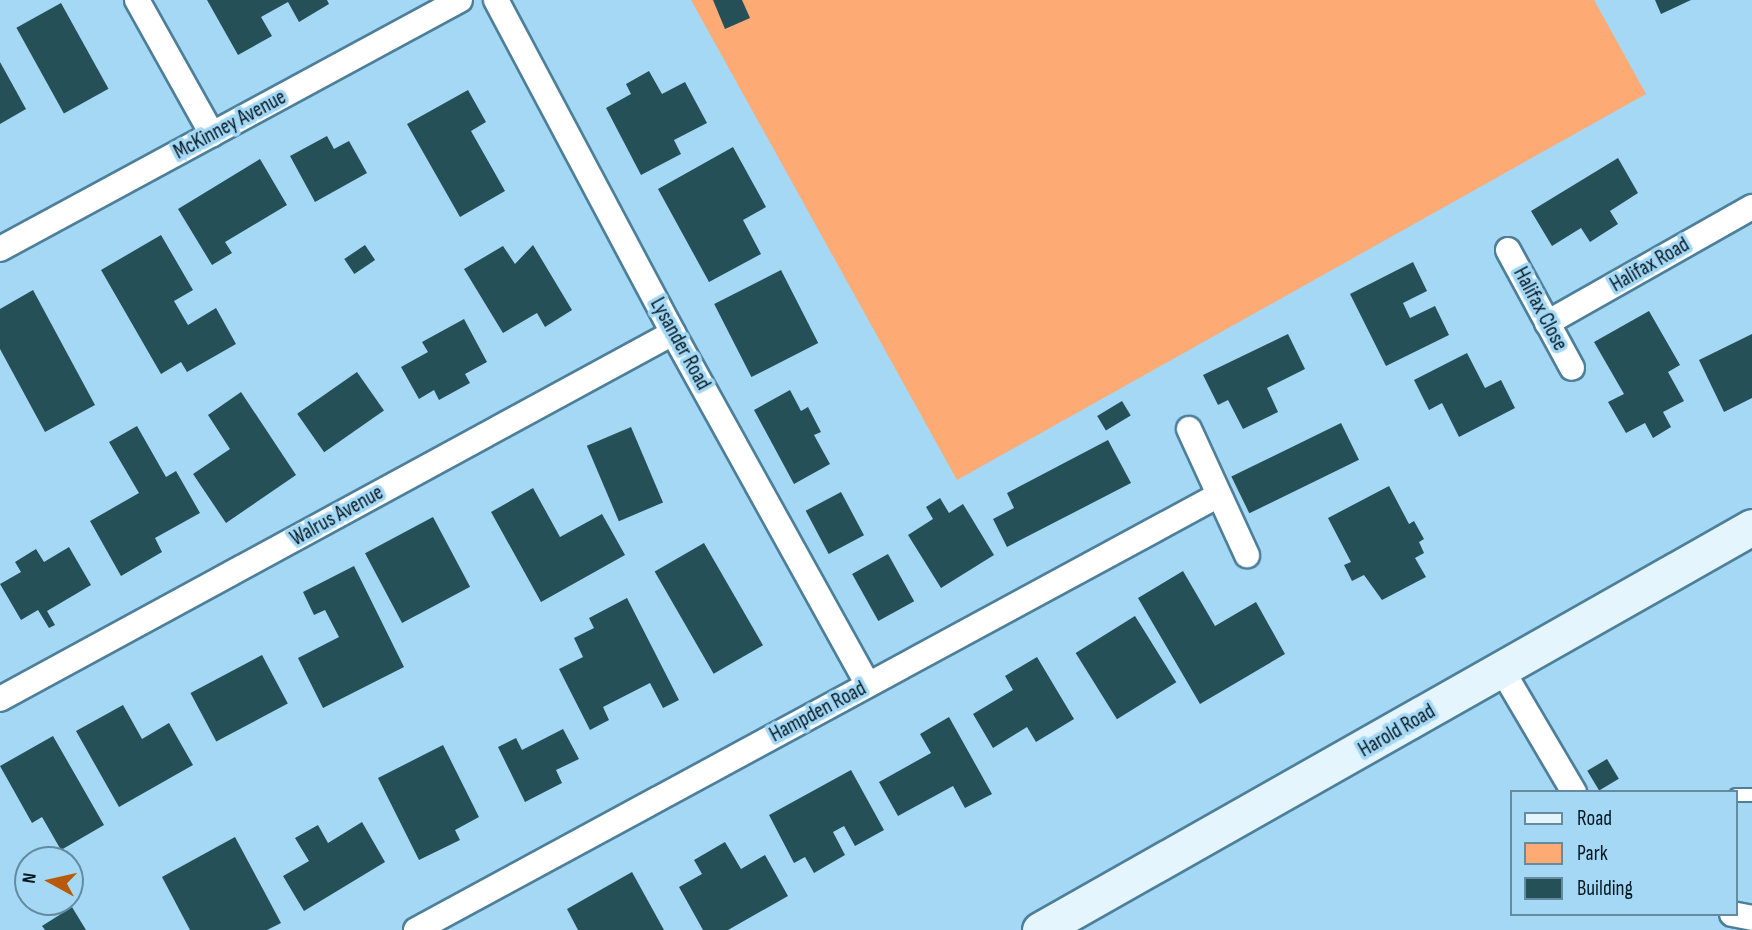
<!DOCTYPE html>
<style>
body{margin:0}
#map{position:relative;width:1752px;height:930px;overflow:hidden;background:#a4d8f5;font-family:"Sofia Sans Condensed",sans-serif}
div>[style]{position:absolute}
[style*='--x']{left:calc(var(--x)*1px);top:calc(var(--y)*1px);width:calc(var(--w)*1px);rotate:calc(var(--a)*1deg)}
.green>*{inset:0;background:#feaa75}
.building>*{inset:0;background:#255058;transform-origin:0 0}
.roads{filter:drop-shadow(2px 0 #4d7f99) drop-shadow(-2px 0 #4d7f99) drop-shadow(0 2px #4d7f99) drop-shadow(0 -2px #4d7f99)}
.service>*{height:12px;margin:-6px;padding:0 6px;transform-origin:6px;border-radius:6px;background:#fff}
.minor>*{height:24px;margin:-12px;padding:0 12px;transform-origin:12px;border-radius:12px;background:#fff}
.secondary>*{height:35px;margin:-17.5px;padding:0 17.5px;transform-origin:17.5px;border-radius:17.5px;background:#e5f5fe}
span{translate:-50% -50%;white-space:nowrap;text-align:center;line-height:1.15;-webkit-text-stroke:7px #a4d8f5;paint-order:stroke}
.street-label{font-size:21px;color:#031721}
.legend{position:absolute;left:1510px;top:790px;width:228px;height:126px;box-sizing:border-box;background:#a4d8f5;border:2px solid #648ba0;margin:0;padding:9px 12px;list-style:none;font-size:21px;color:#031721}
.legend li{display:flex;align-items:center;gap:14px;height:35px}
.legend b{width:35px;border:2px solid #648ba0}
.north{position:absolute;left:14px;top:846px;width:70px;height:70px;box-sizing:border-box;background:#a4d8f5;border:2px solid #648ba0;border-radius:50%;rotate:278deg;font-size:19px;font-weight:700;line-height:28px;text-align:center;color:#031721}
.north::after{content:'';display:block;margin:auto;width:24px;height:32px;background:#b85a09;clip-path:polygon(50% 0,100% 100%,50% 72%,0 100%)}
</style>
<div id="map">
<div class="green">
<i style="clip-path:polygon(691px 0,1594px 0,1646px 94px,957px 480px)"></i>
</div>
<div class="building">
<i style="clip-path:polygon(207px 0,327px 0,329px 4px,299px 22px,288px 2px,261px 17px,272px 36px,238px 55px)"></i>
<i style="clip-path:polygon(713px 0,742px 0,750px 18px,725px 29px)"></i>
<i style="clip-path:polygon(1655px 0,1691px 0,1661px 14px)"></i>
<i style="left:61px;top:3px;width:98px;height:51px;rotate:61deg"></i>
<i style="clip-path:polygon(0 62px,26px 109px,0 124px)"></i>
<i style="clip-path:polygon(649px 71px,662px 94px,685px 82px,707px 123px,674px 140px,681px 154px,641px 175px,606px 108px,631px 94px,626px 84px)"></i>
<i style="clip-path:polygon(468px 90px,486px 122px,471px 131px,505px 191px,460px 217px,407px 124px)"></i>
<i style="clip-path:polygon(327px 136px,334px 149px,349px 141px,367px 173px,315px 202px,290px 156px)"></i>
<i style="clip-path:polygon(733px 147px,766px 207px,743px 220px,761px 254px,709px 282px,658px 189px)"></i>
<i style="clip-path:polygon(1618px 158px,1638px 193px,1610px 211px,1618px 224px,1590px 242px,1581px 228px,1552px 246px,1531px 211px)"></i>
<i style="clip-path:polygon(260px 159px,287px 205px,225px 242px,232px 253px,212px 265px,178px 209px)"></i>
<i style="clip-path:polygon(161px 235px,193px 290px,174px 301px,188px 325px,216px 308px,236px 344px,187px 372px,181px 362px,161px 374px,101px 270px)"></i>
<i style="left:365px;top:245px;width:18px;height:25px;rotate:56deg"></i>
<i style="clip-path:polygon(533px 245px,572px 310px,545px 327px,537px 313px,503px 333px,464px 269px,503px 246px,515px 264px)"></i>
<i style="clip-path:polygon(1413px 262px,1427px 291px,1403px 303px,1410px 318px,1435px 306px,1449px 335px,1386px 366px,1350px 294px)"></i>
<i style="left:781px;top:270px;width:82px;height:75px;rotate:63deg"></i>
<i style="clip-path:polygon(33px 290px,95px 405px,45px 432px,0 349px,0 309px)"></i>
<i style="clip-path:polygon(1649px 311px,1680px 365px,1668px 372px,1684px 401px,1663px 412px,1671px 427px,1653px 438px,1645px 423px,1626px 433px,1608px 402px,1624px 394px,1594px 342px)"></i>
<i style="clip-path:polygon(464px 319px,487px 362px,465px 374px,470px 383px,439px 400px,434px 390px,419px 399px,401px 367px,428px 352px,422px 342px)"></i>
<i style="clip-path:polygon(1288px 334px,1305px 369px,1267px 388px,1278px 412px,1243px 429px,1228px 400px,1218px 405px,1203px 375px)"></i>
<i style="clip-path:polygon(1752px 334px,1752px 398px,1724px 412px,1699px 360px)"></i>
<i style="clip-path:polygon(1467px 353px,1485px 388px,1501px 380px,1515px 408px,1459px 437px,1442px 403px,1429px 410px,1414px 380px)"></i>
<i style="left:357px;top:372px;width:47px;height:73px;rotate:55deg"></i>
<i style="clip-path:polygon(790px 390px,801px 411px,808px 407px,821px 432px,814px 435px,830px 464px,794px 484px,754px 410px)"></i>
<i style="clip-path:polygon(241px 392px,296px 475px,226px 523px,193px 474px,230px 449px,208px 415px)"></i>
<i style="left:1122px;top:401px;width:17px;height:29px;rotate:59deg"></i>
<i style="left:1341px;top:423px;width:41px;height:122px;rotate:64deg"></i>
<i style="clip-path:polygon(137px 426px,166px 477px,176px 471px,200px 513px,155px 538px,162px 552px,121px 576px,90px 521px,139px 493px,109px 442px)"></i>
<i style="left:631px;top:427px;width:82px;height:48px;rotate:67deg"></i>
<i style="clip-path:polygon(1108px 440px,1131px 483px,1007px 547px,993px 519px,1014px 508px,1007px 493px)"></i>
<i style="clip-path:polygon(1389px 486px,1409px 524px,1414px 521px,1424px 539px,1419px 542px,1424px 553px,1415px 558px,1426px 577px,1382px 600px,1364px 575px,1352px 581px,1344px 565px,1351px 562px,1328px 518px)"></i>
<i style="clip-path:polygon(533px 488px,560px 537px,602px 514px,625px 555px,541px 602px,491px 512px)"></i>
<i style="left:841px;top:492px;width:49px;height:40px;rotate:62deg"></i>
<i style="clip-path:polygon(940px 498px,949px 513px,963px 504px,994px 555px,941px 588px,908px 535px,933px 519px,926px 507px)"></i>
<i style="left:433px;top:517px;width:79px;height:77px;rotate:62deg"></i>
<i style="left:704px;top:543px;width:118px;height:57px;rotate:60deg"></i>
<i style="clip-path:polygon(69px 547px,91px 585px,47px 611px,55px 625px,49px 628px,38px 610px,21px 620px,0 584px,21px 572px,15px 562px,36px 549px,44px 562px)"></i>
<i style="left:888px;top:554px;width:54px;height:41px;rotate:61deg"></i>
<i style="clip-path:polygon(354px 566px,404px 667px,323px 708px,298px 658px,339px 637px,325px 610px,314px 615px,303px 592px)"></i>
<i style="clip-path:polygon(1183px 571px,1215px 626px,1256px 602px,1285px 654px,1200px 704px,1138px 598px)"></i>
<i style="clip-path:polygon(627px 598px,679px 700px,663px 708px,650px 683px,603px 707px,609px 720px,590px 730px,559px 669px,583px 657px,574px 638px,594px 628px,589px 618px)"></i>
<i style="left:1135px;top:616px;width:78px;height:70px;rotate:58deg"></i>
<i style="left:262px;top:655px;width:55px;height:81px;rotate:62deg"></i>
<i style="clip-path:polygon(1037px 657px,1074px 719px,1036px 742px,1027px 727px,993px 748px,973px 714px,1013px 690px,1005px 676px)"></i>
<i style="clip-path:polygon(123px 705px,142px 739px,169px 723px,193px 765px,119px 807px,76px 731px)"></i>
<i style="clip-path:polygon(949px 717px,992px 794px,965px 808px,953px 786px,898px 816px,879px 782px,931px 753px,920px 734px)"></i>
<i style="clip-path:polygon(563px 729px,579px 759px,556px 770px,562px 783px,525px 802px,498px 747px,516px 738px,522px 750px)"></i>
<i style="clip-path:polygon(53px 736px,104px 825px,61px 850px,42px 817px,32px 823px,0 766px)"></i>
<i style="clip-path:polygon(443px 745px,479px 817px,455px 830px,460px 840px,419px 860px,378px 778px)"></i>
<i style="left:1607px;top:759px;width:23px;height:23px;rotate:59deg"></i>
<i style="clip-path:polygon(851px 770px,884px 830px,855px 846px,844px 826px,833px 832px,845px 855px,814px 873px,805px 857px,794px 863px,769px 815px)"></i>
<i style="clip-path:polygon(362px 822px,385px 862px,304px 911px,283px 876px,309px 861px,295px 838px,318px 825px,328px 843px)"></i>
<i style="clip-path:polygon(235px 837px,281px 923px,267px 930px,190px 930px,162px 877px)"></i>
<i style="clip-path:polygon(725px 842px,741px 869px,765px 855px,788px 896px,728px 930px,703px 930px,679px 887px,702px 874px,694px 860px)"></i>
<i style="clip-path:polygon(632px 872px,664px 930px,578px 930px,567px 909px)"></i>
<i style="clip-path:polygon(72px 907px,86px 930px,45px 930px,42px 926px)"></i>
</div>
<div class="roads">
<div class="service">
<i style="--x:1736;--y:795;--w:16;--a:0"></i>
</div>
<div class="minor">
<i style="--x:137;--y:0;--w:154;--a:60.8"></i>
<i style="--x:496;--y:0;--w:377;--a:62"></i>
<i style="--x:673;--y:333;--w:402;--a:61"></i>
<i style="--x:0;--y:249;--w:523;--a:-28.43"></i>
<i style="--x:1508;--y:250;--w:134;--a:61.5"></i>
<i style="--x:1547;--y:323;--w:236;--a:-29.5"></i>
<i style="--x:1189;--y:429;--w:139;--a:65.3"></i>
<i style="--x:1502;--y:670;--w:142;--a:59.5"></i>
<i style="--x:0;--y:699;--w:766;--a:-28.54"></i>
<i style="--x:1732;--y:914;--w:20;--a:11"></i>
<i style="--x:416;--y:930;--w:913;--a:-28.45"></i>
</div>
<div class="secondary">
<i style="--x:1040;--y:930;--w:818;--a:-29.51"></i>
</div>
</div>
<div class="street-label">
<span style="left:230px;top:125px;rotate:-28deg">McKinney Avenue</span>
<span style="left:1650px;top:265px;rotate:-30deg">Halifax Road</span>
<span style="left:1540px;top:309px;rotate:62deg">Halifax Close</span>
<span style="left:680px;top:344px;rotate:61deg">Lysander Road</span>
<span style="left:337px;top:516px;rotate:-29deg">Walrus Avenue</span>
<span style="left:818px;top:712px;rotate:-28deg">Hampden Road</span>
<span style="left:1397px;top:731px;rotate:-30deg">Harold Road</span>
</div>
<ul class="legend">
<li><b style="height:9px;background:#e5f5fe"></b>Road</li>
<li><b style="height:19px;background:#feaa75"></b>Park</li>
<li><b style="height:19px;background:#255058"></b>Building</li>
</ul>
<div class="north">N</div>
</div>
